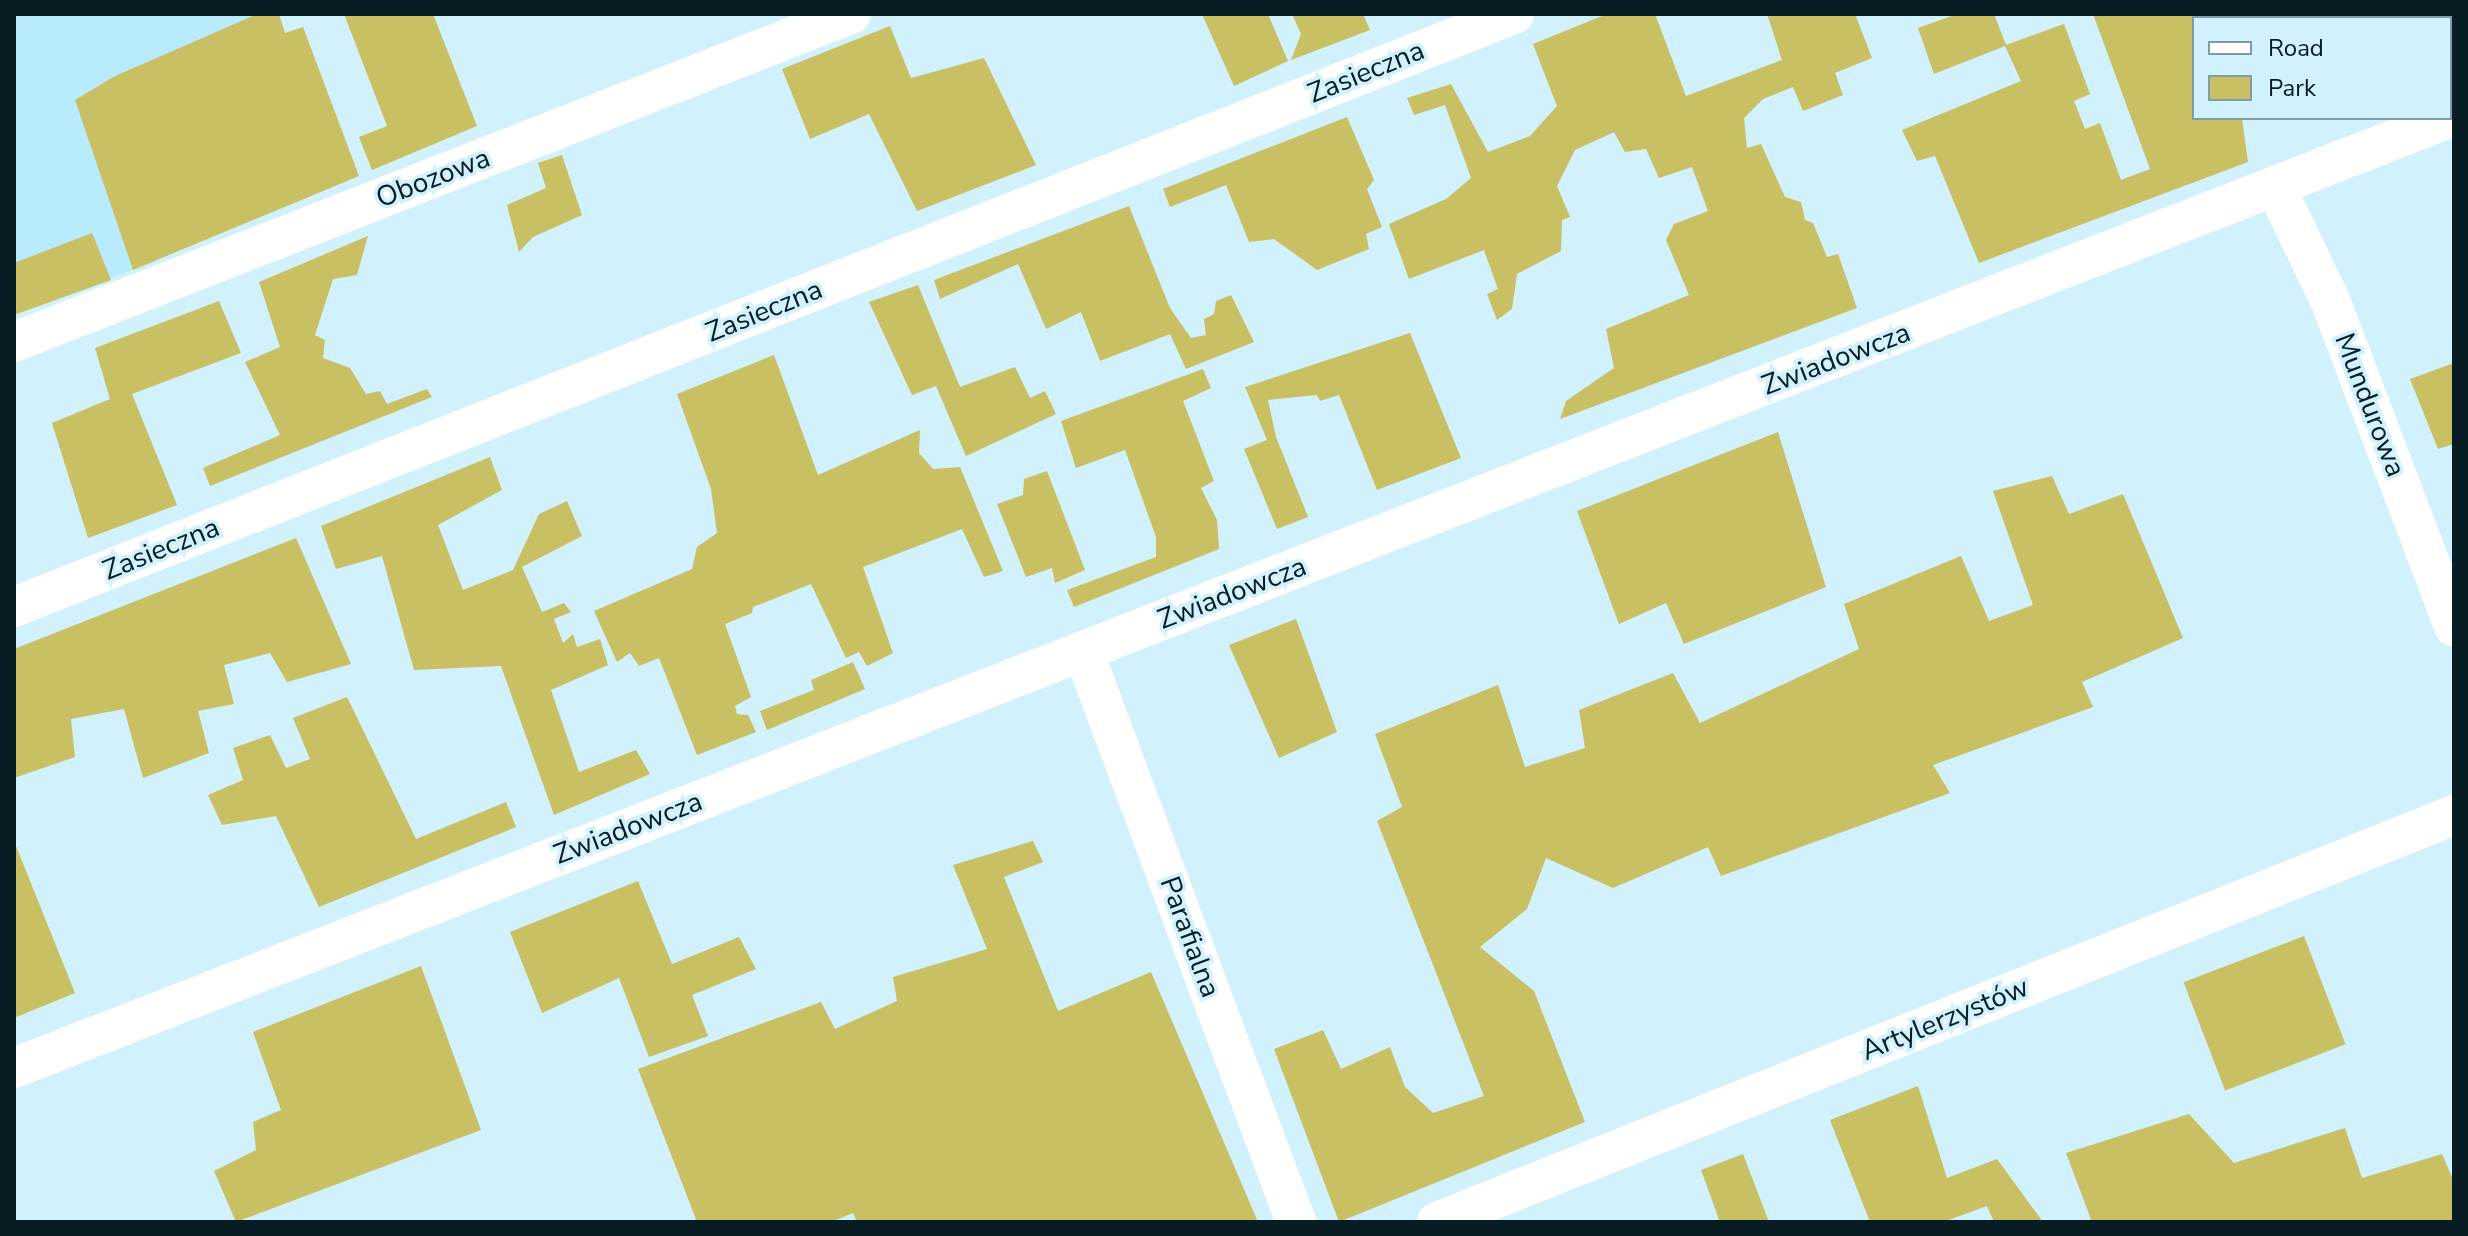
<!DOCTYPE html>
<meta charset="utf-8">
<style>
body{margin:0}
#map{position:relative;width:2468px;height:1236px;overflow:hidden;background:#d1f1fd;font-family:"Nunito Sans",sans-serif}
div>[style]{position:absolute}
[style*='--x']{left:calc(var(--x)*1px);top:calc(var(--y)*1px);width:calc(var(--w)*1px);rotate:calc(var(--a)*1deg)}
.built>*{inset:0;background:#b9ebfe}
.green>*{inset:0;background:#c9bf63;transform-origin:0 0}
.street>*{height:40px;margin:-20px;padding:0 20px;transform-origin:20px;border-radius:20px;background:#fff}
span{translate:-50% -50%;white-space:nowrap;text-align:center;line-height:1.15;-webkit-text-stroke:7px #d1f1fd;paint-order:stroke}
.street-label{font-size:28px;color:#071c23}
.frame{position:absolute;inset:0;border:16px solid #071c23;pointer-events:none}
.legend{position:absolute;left:2192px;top:16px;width:260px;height:104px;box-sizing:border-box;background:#d1f1fd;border:2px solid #809ca6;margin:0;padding:10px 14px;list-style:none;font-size:24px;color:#071c23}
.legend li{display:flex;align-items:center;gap:16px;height:40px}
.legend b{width:40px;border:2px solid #809ca6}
</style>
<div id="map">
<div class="built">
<i style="clip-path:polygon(14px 14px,257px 14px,115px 76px,76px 100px,133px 270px,14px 315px)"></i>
</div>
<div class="green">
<i style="clip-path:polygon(257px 14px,279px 14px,285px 33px,303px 27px,359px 176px,133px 270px,75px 100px,115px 76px)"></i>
<i style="clip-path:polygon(344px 14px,433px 14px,477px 126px,372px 170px,359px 137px,387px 126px)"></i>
<i style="clip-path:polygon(1202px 14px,1268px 14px,1288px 61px,1234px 86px)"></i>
<i style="clip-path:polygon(1292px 14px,1363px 14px,1370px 30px,1291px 60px,1301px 34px)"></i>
<i style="clip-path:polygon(1607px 14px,1655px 14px,1686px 96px,1782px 60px,1767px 14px,1855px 14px,1872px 58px,1835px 73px,1843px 95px,1803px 111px,1793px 87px,1763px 99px,1744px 118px,1747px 148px,1761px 144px,1785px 197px,1801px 202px,1805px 220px,1813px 223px,1827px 257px,1838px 254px,1857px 308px,1560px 419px,1566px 401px,1614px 368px,1606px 329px,1689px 295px,1666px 240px,1674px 224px,1708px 211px,1692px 167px,1659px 178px,1646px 149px,1625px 152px,1614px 132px,1575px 150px,1557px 186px,1570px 217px,1562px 220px,1561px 251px,1517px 274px,1512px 309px,1497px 320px,1487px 294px,1498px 289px,1484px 250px,1409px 279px,1389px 224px,1446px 199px,1471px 178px,1445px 105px,1414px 115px,1407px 98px,1451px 84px,1488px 152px,1530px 136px,1557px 106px,1533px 44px)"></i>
<i style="clip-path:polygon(1957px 14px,1994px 14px,2006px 45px,2064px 24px,2090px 94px,2074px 101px,2085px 129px,2100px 123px,2121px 180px,2150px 169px,2093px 14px,2240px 14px,2241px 18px,2194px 18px,2194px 118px,2242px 118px,2248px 162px,1979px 263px,1935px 156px,1917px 161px,1902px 130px,2021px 81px,2005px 46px,1934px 74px,1918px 28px)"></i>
<i style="clip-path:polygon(890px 26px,911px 78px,984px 58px,1036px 165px,917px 211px,869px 114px,810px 139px,782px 69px)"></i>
<i style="clip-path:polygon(1347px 117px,1374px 180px,1367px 189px,1382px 227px,1366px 234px,1369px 249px,1317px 270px,1274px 239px,1249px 242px,1226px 185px,1170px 207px,1163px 189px)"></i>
<i style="clip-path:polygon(562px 155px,582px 215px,533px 237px,519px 252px,507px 205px,546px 188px,538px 163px)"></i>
<i style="clip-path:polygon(1129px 206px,1170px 308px,1191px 338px,1206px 335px,1204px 319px,1214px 314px,1216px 301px,1231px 295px,1254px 342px,1186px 369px,1170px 334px,1100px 361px,1081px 312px,1046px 329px,1018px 264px,940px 299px,934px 280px)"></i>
<i style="clip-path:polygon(92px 233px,111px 280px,14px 315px,14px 263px)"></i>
<i style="clip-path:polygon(368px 236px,357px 275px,333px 279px,315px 335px,325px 340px,323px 358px,350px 368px,366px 394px,380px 391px,387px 404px,427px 389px,432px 397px,210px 486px,203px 468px,280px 435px,245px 362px,280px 347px,259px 282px)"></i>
<i style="clip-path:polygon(918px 285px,960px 387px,1015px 367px,1030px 398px,1045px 391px,1056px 414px,966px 456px,936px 386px,912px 395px,869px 302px)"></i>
<i style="clip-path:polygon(219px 301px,241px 353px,132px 394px,177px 505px,88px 538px,52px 423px,110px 399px,95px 348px)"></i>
<i style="clip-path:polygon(1410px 333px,1461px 458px,1377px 490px,1339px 395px,1320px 401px,1317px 395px,1268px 400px,1276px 437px,1308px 517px,1277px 529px,1244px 449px,1267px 440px,1245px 387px)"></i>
<i style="clip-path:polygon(774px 355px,818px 475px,920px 430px,919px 453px,933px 469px,960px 467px,1003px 571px,984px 577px,962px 529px,863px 567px,893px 653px,867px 666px,859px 652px,846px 658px,811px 584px,753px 607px,752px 613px,725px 624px,751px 697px,735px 706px,737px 714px,748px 715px,756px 732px,697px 755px,659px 658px,639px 666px,630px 653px,617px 662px,594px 611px,692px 569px,697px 547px,717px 533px,711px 489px,677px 394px)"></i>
<i style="clip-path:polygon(2454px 363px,2454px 444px,2438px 449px,2410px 379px)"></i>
<i style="clip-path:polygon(1203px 369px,1211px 388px,1183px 401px,1214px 481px,1201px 488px,1217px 520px,1219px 549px,1074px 607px,1067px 590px,1156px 557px,1156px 537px,1125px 450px,1076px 468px,1061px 421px)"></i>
<i style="clip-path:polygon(1778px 432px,1826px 587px,1684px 644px,1666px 603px,1619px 624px,1577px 511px)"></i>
<i style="clip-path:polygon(490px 457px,502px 490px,438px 525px,463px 590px,513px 570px,539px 514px,567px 501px,582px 536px,522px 567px,542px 612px,564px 603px,571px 612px,554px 619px,563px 643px,573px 634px,577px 647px,600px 639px,608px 665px,551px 690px,579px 772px,636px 750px,650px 774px,554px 815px,501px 666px,414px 670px,382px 556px,336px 569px,321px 526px)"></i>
<i style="clip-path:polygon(1047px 471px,1085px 570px,1055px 583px,1052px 568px,1026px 577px,997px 504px,1023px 495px,1024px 479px)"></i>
<i style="clip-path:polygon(2052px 476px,2069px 514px,2123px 494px,2183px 638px,2082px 682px,2093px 707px,1933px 765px,1950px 793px,1721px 876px,1708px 847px,1613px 888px,1546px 858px,1527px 909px,1480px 947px,1534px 991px,1585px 1122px,1339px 1222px,1274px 1049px,1323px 1030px,1341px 1069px,1390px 1047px,1405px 1087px,1433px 1113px,1484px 1096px,1377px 821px,1402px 807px,1375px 734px,1498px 685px,1525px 767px,1585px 748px,1579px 710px,1673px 673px,1700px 723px,1859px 649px,1844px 604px,1961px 556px,1989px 621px,2033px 605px,1993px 491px)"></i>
<i style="clip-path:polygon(296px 538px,351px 664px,287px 682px,270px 653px,224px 665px,234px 704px,198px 711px,209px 753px,143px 778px,124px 709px,71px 719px,75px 757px,14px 778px,14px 649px)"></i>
<i style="clip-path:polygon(1296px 619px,1337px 732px,1279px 758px,1229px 645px)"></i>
<i style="clip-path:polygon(853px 662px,865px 689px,767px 730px,760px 711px,814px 690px,811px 680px)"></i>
<i style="clip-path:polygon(347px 697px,416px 839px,506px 802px,516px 827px,319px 907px,276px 816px,222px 825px,208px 795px,243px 780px,233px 748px,270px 735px,286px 768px,310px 759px,293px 718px)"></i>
<i style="clip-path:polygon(14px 841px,75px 993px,14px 1018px)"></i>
<i style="clip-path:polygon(1033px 841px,1043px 862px,1004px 877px,1058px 1011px,1151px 972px,1258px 1222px,857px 1222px,853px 1213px,831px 1222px,697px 1222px,638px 1069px,821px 1002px,835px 1029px,897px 1001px,893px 977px,987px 949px,953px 865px)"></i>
<i style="clip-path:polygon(638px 881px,672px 964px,739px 937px,756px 969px,692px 995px,708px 1036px,649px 1057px,619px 978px,542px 1013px,510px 932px)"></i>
<i style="left:2304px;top:936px;width:116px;height:129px;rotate:69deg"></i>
<i style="clip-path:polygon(421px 966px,481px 1130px,236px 1222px,214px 1171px,256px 1150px,253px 1122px,281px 1110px,253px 1032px)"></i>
<i style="clip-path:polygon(1918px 1086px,1947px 1178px,1997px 1159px,2043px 1222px,1994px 1222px,1987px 1206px,1943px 1222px,1870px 1222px,1830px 1120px)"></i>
<i style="clip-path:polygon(2189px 1114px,2234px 1163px,2345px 1128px,2362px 1178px,2442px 1154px,2454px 1182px,2454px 1222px,2092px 1222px,2066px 1153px)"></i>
<i style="clip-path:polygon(1743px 1154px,1769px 1222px,1720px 1222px,1701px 1170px)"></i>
</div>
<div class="street">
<i style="--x:2276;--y:188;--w:124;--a:64.3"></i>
<i style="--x:2330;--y:300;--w:349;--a:69.2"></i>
<i style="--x:14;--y:342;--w:899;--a:-21.4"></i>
<i style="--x:14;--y:607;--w:1613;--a:-21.57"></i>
<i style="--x:1083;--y:651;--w:609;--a:69.54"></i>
<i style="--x:14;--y:1068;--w:2614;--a:-21.31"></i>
<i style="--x:1437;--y:1222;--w:1095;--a:-21.81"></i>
</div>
<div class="street-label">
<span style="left:1366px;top:72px;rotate:-22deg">Zasieczna</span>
<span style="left:433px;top:178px;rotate:-21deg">Obozowa</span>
<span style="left:764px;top:311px;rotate:-22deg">Zasieczna</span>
<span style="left:1836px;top:359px;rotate:-21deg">Zwiadowcza</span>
<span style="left:2370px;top:405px;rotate:69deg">Mundurowa</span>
<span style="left:161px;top:549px;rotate:-22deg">Zasieczna</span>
<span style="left:1232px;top:593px;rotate:-21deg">Zwiadowcza</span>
<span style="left:628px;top:828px;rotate:-21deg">Zwiadowcza</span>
<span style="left:1190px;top:937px;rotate:70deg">Parafialna</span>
<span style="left:1945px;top:1019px;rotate:-22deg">Artylerzystów</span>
</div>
<div class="frame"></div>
<ul class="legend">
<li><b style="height:10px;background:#fff"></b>Road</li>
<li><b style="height:22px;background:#c9bf63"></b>Park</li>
</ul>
</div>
